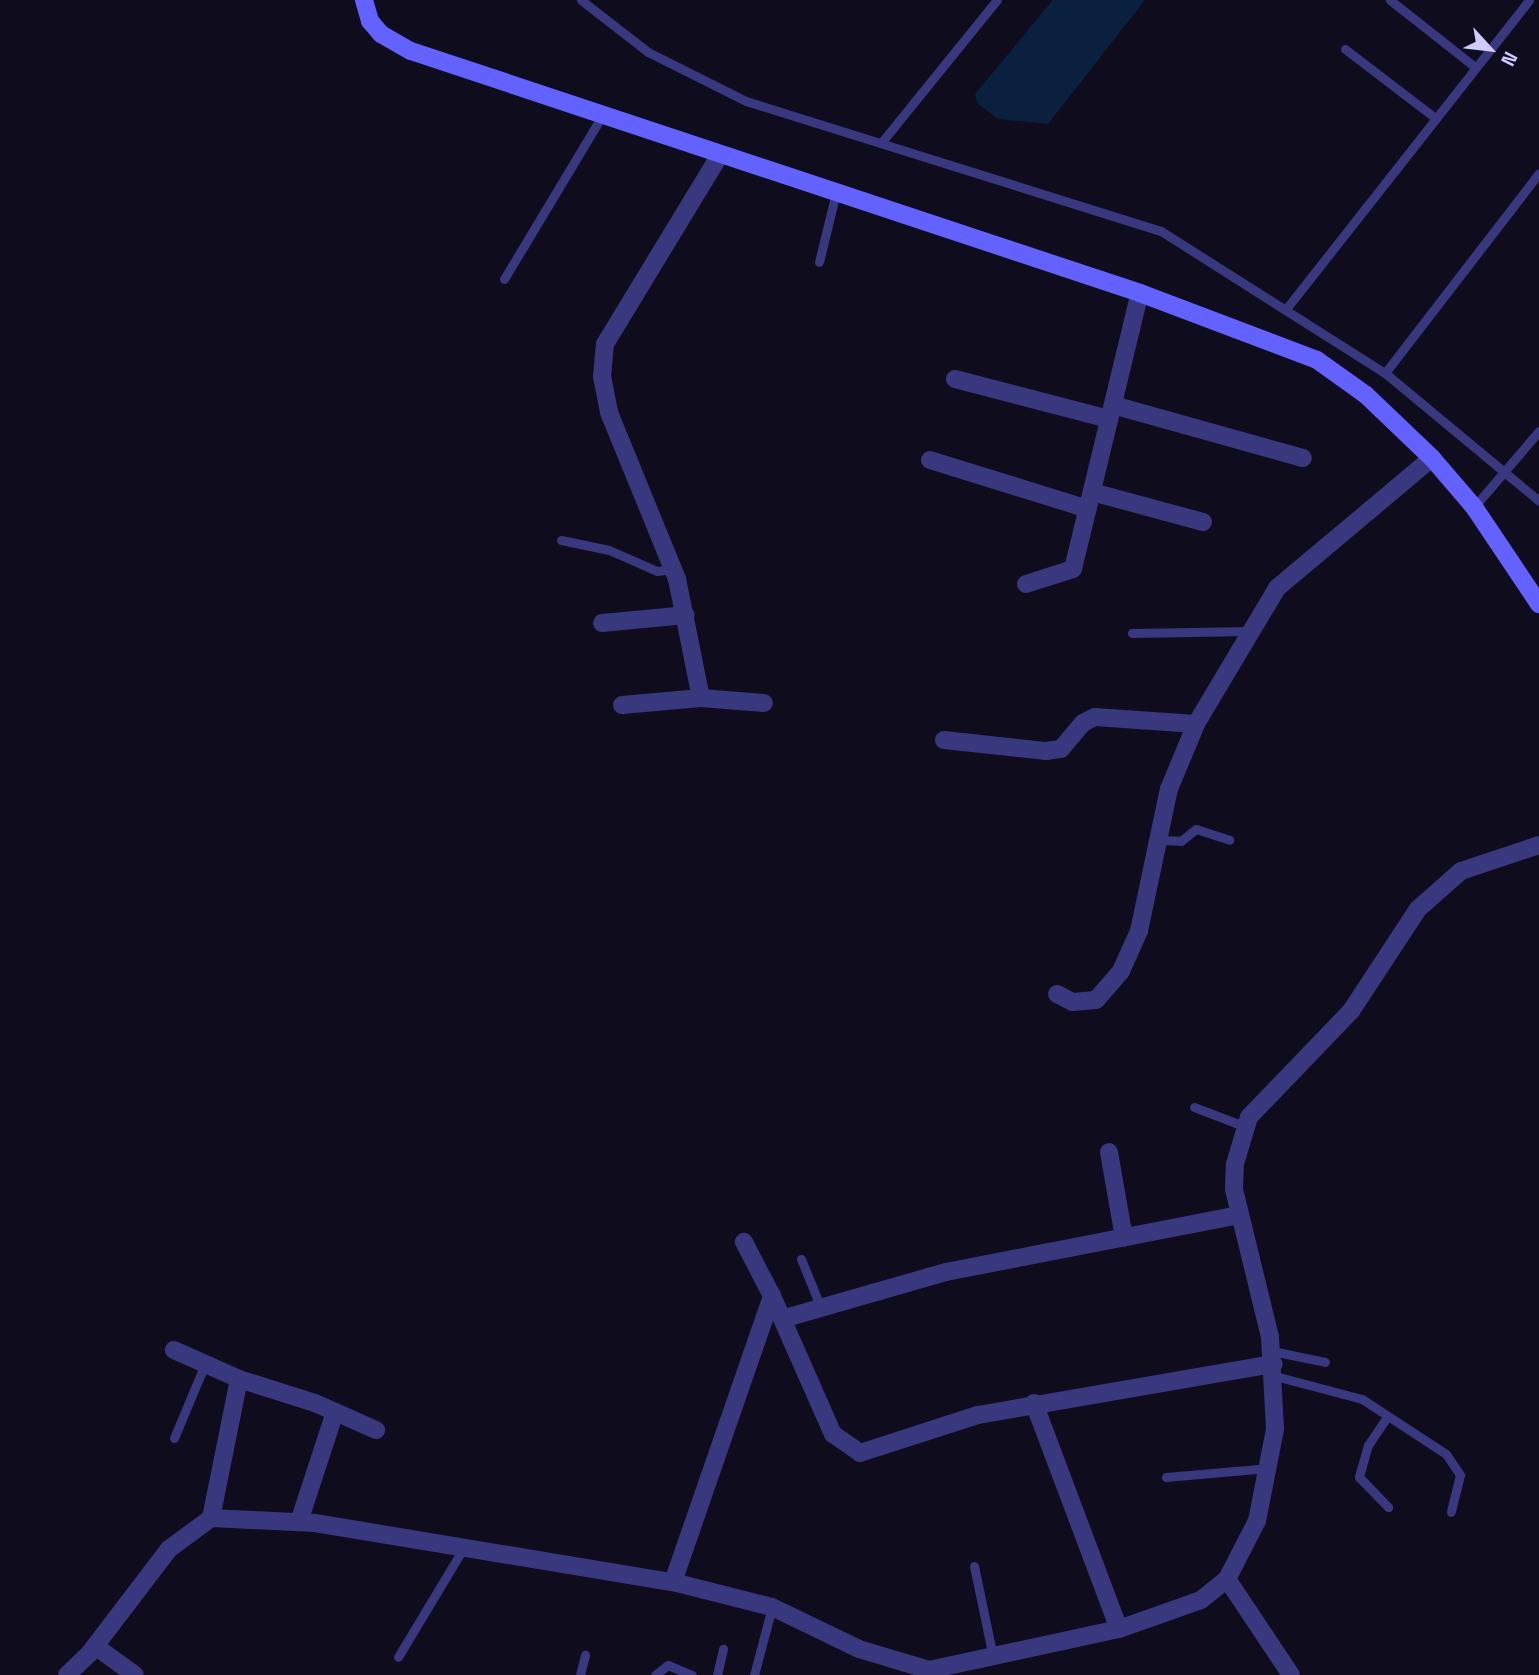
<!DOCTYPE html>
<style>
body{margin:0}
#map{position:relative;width:1539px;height:1675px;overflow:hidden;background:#0f0c1e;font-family:"Space Grotesk",sans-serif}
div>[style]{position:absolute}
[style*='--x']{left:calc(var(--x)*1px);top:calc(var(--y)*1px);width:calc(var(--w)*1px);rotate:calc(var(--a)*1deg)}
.water>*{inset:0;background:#0b1f3f}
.lane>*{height:9px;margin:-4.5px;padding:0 4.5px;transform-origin:4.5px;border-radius:4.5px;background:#39377e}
.street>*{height:18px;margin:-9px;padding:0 9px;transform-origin:9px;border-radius:9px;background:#39377e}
.secondary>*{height:18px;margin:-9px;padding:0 9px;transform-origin:9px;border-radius:9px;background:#6361ff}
span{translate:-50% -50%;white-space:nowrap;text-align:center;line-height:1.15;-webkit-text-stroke:5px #0f0c1e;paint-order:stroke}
.north{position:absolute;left:1455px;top:14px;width:70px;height:70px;-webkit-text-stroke:5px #0f0c1e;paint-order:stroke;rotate:117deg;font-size:19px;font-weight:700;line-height:28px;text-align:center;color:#cfcaff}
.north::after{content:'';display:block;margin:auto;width:24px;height:32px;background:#cfcaff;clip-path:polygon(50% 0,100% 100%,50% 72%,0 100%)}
</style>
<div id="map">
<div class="water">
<i style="clip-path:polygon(1053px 0,1145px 0,1048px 124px,998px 119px,977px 103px,975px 94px)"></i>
</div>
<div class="lane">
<i style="--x:581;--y:0;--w:85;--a:37.8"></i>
<i style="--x:648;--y:52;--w:110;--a:26.6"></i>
<i style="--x:746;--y:101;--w:435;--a:17.4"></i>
<i style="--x:1161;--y:231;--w:265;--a:32.4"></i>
<i style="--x:1385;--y:373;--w:200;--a:39.7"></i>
<i style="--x:1390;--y:0;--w:107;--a:38.2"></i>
<i style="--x:1345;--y:49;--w:112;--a:37.4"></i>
<i style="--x:881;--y:143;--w:184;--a:-51"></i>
<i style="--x:819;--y:262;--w:72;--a:-76.3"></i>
<i style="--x:504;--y:279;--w:190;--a:-59"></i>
<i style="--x:1286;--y:309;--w:393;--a:-51.8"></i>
<i style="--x:1385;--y:373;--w:252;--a:-52.4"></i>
<i style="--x:1474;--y:507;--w:100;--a:-49.5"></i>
<i style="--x:561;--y:540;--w:49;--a:11.8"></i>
<i style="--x:609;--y:550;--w:52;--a:23.6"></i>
<i style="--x:657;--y:571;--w:16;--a:-7"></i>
<i style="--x:1132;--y:633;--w:119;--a:-1"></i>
<i style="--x:1157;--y:840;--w:24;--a:2"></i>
<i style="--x:1181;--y:841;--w:19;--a:-39"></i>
<i style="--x:1196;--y:829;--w:35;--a:18"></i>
<i style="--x:1194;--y:1107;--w:56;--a:21"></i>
<i style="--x:801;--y:1259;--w:53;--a:67.8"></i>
<i style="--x:1272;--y:1351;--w:54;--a:11.7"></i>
<i style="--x:1275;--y:1376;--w:90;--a:14.8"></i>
<i style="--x:1362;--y:1399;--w:100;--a:33.2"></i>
<i style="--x:1446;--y:1454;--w:25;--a:56"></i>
<i style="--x:1460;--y:1475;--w:38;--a:104"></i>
<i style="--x:1387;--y:1417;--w:34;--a:124"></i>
<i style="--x:1368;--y:1445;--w:33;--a:106"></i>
<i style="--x:1359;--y:1477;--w:42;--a:46"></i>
<i style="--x:174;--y:1438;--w:80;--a:-67.3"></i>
<i style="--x:1166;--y:1477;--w:102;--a:-5"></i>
<i style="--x:974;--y:1566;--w:93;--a:78.2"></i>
<i style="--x:398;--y:1657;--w:128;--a:-59"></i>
<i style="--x:580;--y:1675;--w:21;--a:-76"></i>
<i style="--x:655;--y:1675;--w:16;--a:-38"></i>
<i style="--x:668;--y:1665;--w:26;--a:23"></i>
<i style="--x:717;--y:1675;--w:27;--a:-77"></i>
<i style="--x:754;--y:1675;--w:70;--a:-75.2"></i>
</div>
<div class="street">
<i style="--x:955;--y:379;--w:159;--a:14.6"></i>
<i style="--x:1113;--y:405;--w:197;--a:15.6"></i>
<i style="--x:930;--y:460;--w:165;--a:17.2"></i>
<i style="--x:1092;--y:492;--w:115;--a:15.1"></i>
<i style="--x:1026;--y:584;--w:49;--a:-17.7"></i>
<i style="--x:1073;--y:569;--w:284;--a:-76.4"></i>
<i style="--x:602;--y:623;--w:84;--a:-5.4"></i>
<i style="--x:701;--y:698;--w:121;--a:-101.4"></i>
<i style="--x:677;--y:579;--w:180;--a:-112.2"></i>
<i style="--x:609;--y:412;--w:36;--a:-101"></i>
<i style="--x:602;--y:377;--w:33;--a:-85"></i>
<i style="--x:605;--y:344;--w:221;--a:-58.7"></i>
<i style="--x:622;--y:705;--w:79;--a:-5.1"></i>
<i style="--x:701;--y:698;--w:63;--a:4.5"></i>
<i style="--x:944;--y:740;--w:103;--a:6.2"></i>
<i style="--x:1046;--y:751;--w:15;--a:-8"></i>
<i style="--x:1061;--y:749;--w:34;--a:-50"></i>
<i style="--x:1083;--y:723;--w:13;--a:-27"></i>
<i style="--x:1095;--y:717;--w:101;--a:4"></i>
<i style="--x:1057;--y:994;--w:18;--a:27"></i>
<i style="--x:1073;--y:1002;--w:23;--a:-5"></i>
<i style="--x:1096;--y:1000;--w:38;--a:-49"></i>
<i style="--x:1121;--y:971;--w:44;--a:-65.8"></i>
<i style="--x:1139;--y:931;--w:145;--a:-78.1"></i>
<i style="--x:1169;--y:789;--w:70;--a:-67.4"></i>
<i style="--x:1196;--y:724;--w:158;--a:-59.2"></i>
<i style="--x:1277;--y:588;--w:202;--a:-40"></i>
<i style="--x:1109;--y:1152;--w:87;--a:80.1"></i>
<i style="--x:772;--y:1296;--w:151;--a:66.2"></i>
<i style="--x:833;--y:1434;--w:33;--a:35"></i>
<i style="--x:860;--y:1453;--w:124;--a:-17.9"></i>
<i style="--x:978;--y:1415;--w:300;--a:-9.8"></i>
<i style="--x:782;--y:1319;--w:171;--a:-16"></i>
<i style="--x:946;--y:1272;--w:298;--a:-11"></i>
<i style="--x:174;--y:1350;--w:71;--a:24"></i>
<i style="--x:1034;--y:1403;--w:241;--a:69.4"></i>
<i style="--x:211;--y:1518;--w:142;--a:-78.6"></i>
<i style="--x:239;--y:1379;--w:80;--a:17.5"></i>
<i style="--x:315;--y:1403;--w:67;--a:23.9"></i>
<i style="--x:299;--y:1522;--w:116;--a:-71.9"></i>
<i style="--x:1227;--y:1579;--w:115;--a:56.3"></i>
<i style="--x:673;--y:1582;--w:303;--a:-70.9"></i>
<i style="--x:772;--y:1296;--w:61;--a:-117.4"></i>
<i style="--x:95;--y:1646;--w:49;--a:35.9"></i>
<i style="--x:67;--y:1675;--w:30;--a:-44"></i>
<i style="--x:89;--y:1654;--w:132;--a:-52.7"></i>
<i style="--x:169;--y:1549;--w:52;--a:-36.4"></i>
<i style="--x:211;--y:1518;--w:104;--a:2.8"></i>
<i style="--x:315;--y:1523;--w:363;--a:9.4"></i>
<i style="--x:673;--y:1582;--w:102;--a:14.2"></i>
<i style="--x:772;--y:1607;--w:97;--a:25.8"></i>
<i style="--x:859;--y:1649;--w:73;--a:16.7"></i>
<i style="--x:929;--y:1670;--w:194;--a:-12.2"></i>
<i style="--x:1119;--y:1629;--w:87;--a:-19.5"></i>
<i style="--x:1201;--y:1600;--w:33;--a:-39"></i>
<i style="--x:1227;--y:1579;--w:65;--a:-62.7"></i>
<i style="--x:1257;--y:1521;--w:94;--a:-78.9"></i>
<i style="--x:1275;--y:1429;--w:92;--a:-93.1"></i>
<i style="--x:1270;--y:1337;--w:152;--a:-103.7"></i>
<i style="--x:1234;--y:1189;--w:25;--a:-88"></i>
<i style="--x:1235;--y:1164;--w:49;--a:-73.4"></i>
<i style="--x:1249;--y:1117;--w:147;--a:-46.1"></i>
<i style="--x:1351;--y:1011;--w:122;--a:-56.7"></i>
<i style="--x:1418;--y:909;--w:57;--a:-41.5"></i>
<i style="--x:1461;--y:871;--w:82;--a:-18.4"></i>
</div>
<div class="secondary">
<i style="--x:364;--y:0;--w:22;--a:74"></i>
<i style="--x:370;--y:21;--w:17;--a:50"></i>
<i style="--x:381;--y:34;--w:34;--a:30"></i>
<i style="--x:411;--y:51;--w:768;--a:18.36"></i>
<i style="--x:1140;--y:293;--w:189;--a:20.7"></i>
<i style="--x:1317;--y:360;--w:60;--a:35.5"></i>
<i style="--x:1366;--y:395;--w:91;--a:43.7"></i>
<i style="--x:1432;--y:458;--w:65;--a:49.4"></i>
<i style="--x:1474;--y:507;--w:117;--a:56.2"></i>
</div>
<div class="north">N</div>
</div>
